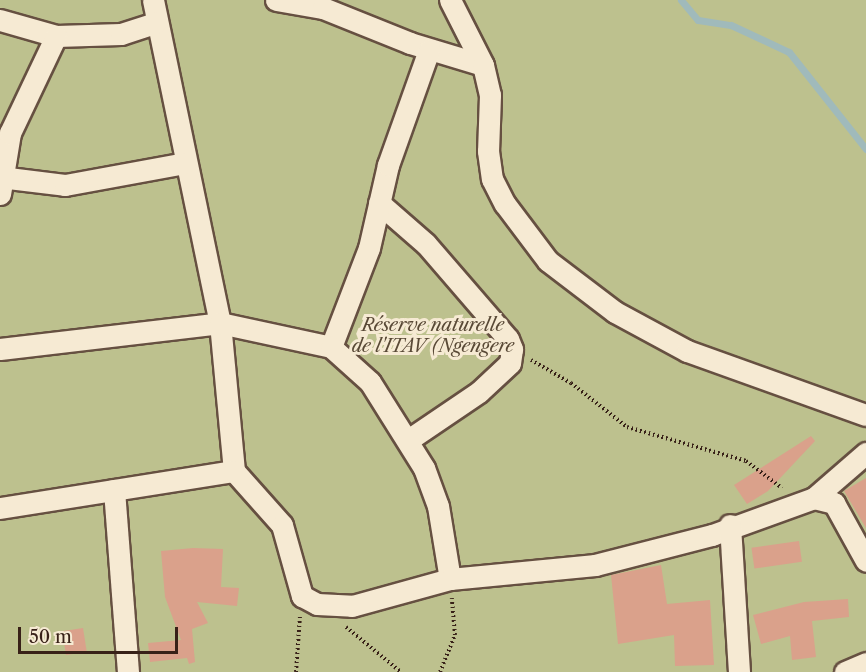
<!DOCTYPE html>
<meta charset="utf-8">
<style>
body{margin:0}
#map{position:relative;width:866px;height:672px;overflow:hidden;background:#f1dfbc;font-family:"Libre Caslon Text",serif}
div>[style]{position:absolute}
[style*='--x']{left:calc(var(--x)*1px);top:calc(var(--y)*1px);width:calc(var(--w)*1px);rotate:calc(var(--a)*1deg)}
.green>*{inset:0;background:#bdc18e;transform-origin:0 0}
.stream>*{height:7px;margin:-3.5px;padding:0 3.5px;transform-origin:3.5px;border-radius:3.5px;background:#a0babb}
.building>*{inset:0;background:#daa18b;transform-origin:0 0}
.path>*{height:4px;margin-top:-2px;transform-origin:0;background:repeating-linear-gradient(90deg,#382118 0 1.5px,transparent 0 4.5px)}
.roads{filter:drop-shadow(2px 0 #665041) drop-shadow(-2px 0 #665041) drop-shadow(0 2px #665041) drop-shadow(0 -2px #665041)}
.minor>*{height:21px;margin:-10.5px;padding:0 10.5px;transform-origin:10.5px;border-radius:10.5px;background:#f6ead3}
span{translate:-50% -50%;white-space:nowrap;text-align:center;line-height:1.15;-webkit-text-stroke:6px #f6ead3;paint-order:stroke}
.park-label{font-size:18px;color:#594936;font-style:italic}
.scale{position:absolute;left:18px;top:627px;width:160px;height:27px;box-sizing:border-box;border:3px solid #382118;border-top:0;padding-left:8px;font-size:18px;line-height:21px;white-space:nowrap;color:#382118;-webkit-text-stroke:4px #f6ead3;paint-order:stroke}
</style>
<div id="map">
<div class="green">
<i style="left:0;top:0;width:866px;height:672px"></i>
</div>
<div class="stream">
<i style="--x:681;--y:0;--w:26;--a:50"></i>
<i style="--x:698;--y:20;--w:33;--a:9"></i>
<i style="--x:731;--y:25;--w:64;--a:25"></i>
<i style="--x:789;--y:52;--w:124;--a:51.6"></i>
</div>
<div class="building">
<i style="clip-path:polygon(811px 436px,815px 441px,768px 491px,747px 504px,734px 485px)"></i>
<i style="clip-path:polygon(866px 478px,866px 528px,844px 491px)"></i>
<i style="left:799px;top:541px;width:21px;height:48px;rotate:82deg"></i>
<i style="clip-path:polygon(193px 548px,223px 549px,221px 587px,239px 588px,237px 606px,197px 602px,208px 623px,192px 629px,195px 662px,189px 664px,187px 658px,150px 662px,148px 643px,181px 640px,165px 597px,161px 551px)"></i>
<i style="clip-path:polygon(661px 565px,667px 604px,710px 600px,714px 665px,675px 666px,674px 635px,618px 644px,611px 575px)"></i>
<i style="clip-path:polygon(848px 599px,849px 617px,812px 621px,816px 657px,792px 660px,790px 636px,761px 644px,753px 615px,804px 602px)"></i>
<i style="left:83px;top:628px;width:24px;height:21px;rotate:81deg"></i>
</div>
<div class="path">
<i style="--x:531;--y:360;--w:46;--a:29.9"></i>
<i style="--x:571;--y:383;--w:71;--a:38.2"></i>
<i style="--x:627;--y:427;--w:124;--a:15.9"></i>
<i style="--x:746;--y:461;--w:45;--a:36.9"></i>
<i style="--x:346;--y:627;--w:71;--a:39.3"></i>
<i style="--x:296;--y:672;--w:56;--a:-85.9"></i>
<i style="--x:440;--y:672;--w:40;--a:-68"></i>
<i style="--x:455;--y:635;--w:37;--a:-95"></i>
</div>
<div class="roads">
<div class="minor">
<i style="--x:153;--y:0;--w:330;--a:78.3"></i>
<i style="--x:220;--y:323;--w:149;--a:84.6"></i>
<i style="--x:276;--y:0;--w:48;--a:9.7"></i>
<i style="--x:323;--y:8;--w:94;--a:21.9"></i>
<i style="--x:410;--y:43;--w:76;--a:16.8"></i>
<i style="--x:450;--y:0;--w:73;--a:63.1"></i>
<i style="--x:483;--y:65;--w:31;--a:77"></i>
<i style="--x:490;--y:95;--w:56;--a:92"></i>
<i style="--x:488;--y:151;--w:28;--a:82"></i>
<i style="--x:492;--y:179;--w:28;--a:63"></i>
<i style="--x:505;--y:204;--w:71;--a:53"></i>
<i style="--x:548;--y:261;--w:84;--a:37.3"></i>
<i style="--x:615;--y:312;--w:82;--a:28.4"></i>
<i style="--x:687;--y:351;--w:190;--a:19.7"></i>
<i style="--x:0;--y:20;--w:58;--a:15.9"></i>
<i style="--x:56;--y:36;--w:65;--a:-1.8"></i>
<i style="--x:121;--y:34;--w:36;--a:-18"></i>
<i style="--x:0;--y:177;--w:65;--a:7"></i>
<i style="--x:65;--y:185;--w:122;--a:-10.4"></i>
<i style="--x:0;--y:194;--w:62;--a:-80.7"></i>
<i style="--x:10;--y:133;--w:107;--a:-64.6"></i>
<i style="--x:379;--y:203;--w:62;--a:41.1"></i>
<i style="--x:426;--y:244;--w:125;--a:49.2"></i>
<i style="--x:508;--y:339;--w:11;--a:68"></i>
<i style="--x:512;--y:349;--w:14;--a:98"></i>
<i style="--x:510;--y:363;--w:42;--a:136.9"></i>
<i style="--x:479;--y:392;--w:86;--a:145.9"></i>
<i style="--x:331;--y:347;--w:106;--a:-69"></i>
<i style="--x:369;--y:248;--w:85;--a:-77.1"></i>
<i style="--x:388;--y:165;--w:122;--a:-70.4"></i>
<i style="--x:0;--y:349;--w:222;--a:-6.7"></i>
<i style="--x:220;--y:323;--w:114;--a:12.2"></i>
<i style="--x:331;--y:347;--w:52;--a:41.9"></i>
<i style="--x:370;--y:382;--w:102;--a:57.9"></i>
<i style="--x:424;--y:468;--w:40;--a:69.8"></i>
<i style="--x:438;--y:506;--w:74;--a:80.7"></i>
<i style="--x:114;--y:490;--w:183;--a:85.6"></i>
<i style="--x:814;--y:498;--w:69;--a:-40.9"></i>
<i style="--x:0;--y:508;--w:237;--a:-9"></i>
<i style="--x:234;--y:471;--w:72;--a:48.4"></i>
<i style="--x:282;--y:525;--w:74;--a:74.3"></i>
<i style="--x:302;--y:596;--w:17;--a:28"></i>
<i style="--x:317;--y:604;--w:35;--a:3"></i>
<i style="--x:352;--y:606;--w:102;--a:-15.4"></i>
<i style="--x:450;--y:579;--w:146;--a:-5.5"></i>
<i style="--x:595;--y:565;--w:121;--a:-14.4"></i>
<i style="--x:712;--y:535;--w:109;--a:-19.9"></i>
<i style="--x:814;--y:498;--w:21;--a:14"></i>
<i style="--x:834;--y:503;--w:66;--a:61.1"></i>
<i style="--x:730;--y:525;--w:147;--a:86.5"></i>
<i style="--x:845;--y:672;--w:23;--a:-23"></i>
</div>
</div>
<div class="park-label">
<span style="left:433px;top:336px">Réserve naturelle<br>de l'ITAV (Ngengere</span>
</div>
<div class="scale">50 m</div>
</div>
